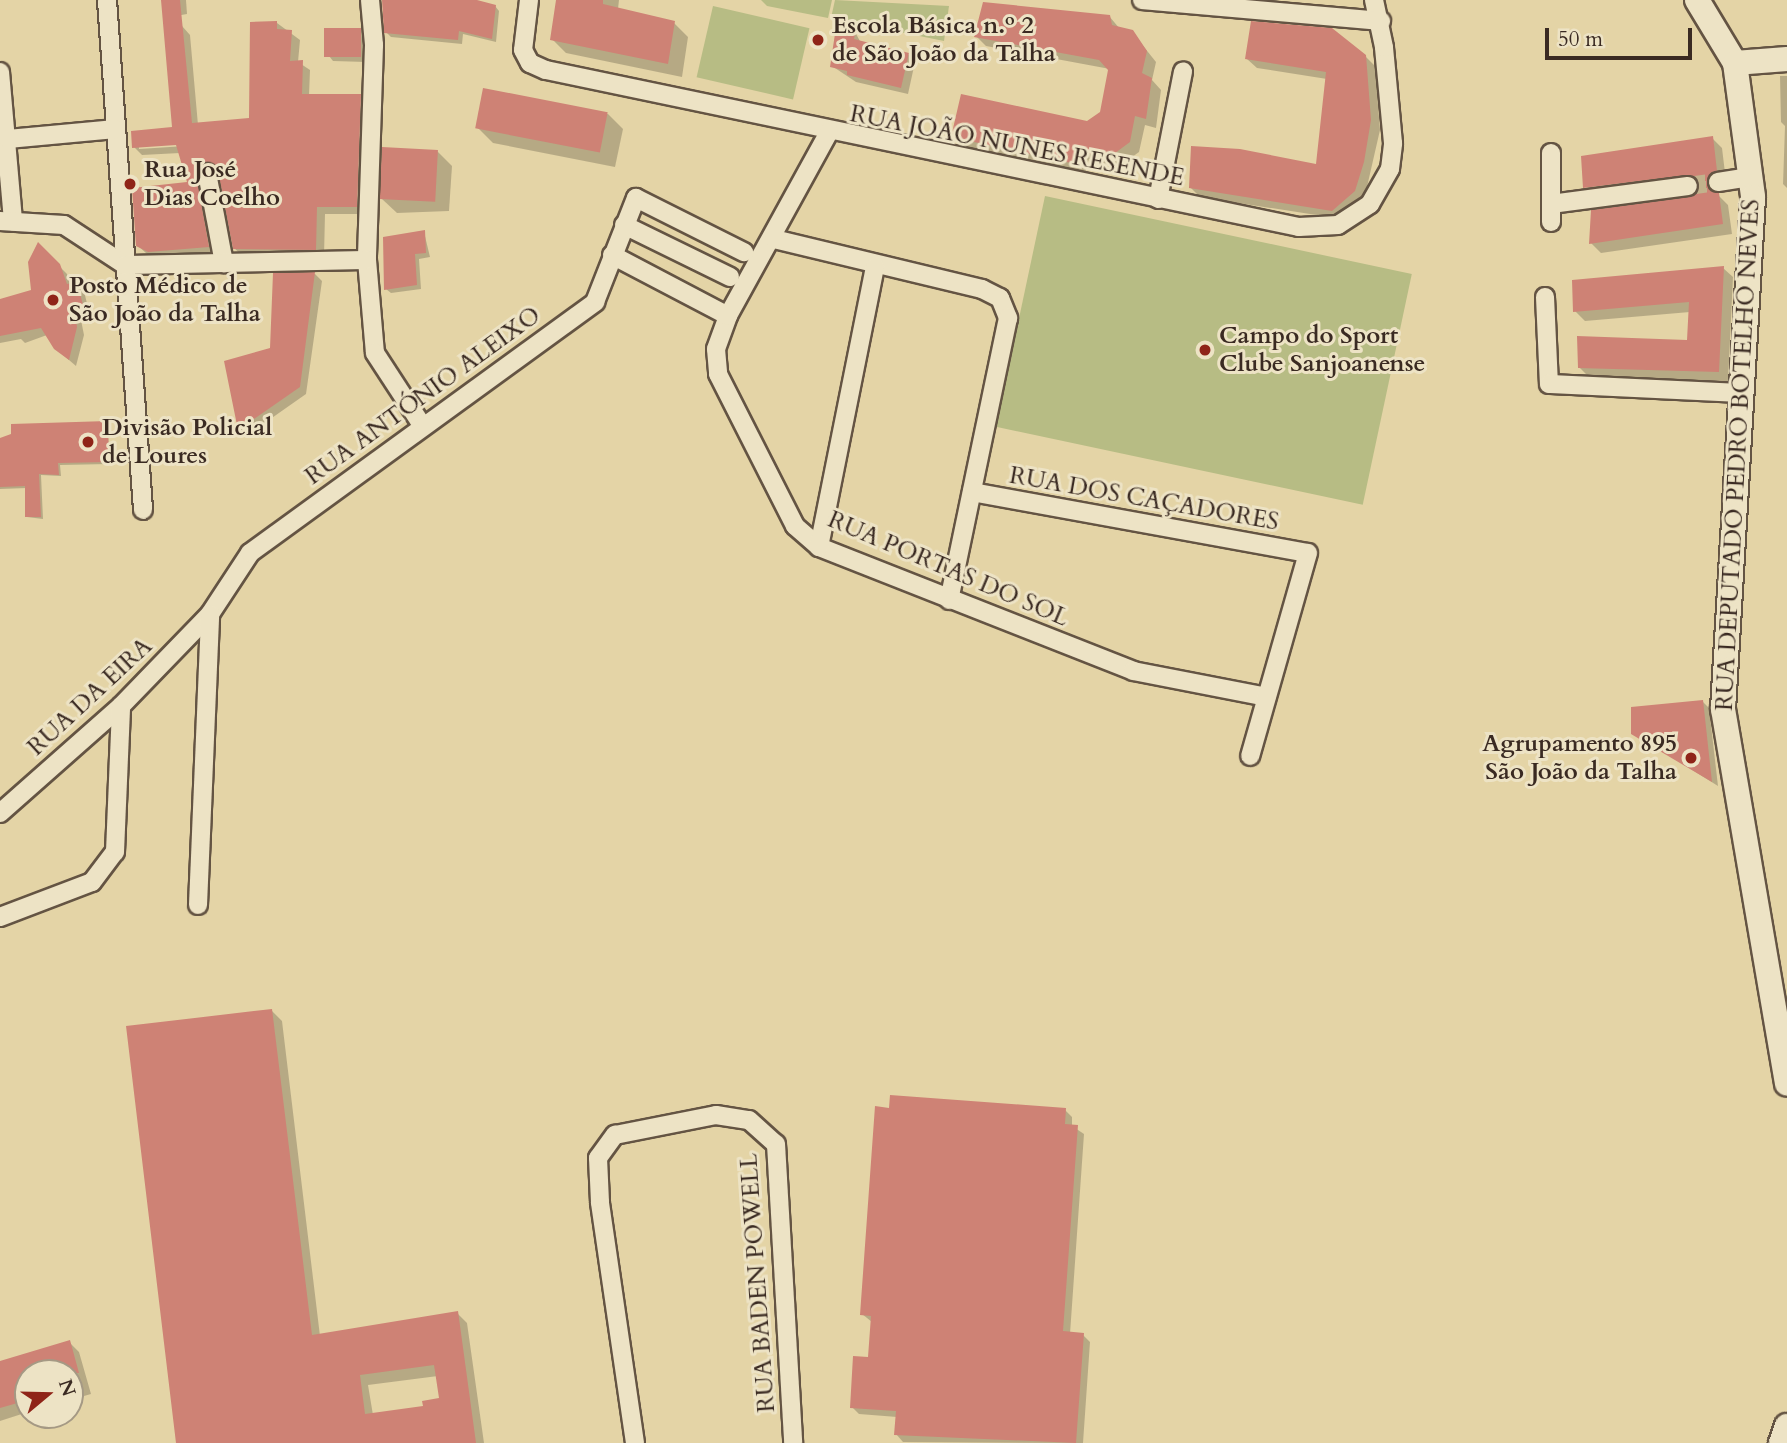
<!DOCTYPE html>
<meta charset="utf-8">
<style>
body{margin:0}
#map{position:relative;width:1787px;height:1443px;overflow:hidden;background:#e4d4a6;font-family:Cardo,serif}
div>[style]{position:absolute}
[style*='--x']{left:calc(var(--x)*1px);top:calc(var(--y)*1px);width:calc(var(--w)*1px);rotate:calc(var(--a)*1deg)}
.green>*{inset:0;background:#b7bc84;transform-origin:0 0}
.shadow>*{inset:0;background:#0003}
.building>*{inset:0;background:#ce8275;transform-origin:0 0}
.street-tunnel>*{height:18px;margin-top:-9px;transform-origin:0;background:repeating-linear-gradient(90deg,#c2b28c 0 18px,transparent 0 27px)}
.roads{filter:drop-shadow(2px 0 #645443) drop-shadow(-2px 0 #645443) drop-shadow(0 2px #645443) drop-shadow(0 -2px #645443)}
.street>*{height:18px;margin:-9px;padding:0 9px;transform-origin:9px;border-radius:9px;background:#ede3c5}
.secondary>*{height:24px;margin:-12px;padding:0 12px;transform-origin:12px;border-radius:12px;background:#ede3c5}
.dots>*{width:19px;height:19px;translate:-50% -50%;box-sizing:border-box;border:4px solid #ede3c5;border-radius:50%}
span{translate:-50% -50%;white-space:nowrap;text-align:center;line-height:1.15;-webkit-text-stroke:6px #ede3c5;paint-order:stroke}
.poi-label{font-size:24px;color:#3a2a22;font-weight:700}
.left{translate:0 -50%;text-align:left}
.right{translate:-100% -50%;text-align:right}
.street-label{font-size:24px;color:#3a2a22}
.north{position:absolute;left:14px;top:1359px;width:70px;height:70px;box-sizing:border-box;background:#ede3c5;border:2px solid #a59984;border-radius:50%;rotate:71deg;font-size:19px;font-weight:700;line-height:28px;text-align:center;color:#3a2a22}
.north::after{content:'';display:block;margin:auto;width:24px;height:32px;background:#8f2418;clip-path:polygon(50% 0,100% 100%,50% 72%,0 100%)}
.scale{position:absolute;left:1545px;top:28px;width:147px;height:32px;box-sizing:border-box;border:4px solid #3a2a22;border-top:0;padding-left:9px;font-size:21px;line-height:24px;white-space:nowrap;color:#3a2a22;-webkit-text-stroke:5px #ede3c5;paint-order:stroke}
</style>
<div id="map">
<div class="green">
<i style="clip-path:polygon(761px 0,832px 0,828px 18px,767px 6px)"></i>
<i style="clip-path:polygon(835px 0,949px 6px,944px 41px,831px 18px)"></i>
<i style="left:713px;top:6px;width:99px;height:73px;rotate:13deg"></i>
<i style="left:1045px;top:196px;width:375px;height:236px;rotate:12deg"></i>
</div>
<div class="shadow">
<i style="clip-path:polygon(162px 0,186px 0,187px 14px,170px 17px)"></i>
<i style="clip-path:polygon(385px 0,470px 0,495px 6px,499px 11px,496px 42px,463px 34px,462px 44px,391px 37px,386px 32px)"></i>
<i style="clip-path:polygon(557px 0,619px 0,618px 9px,674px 23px,688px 37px,682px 77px,566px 53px,552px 39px)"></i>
<i style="clip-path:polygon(1109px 16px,1120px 29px,1132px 32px,1156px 62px,1152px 80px,1161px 90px,1156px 128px,1145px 125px,1139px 152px,1117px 168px,1089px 159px,1085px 173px,963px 146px,953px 136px,1087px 123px,1102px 113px,1110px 69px,986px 46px,976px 36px)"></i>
<i style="clip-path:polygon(evenodd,277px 23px,300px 40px,298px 62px,310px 70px,309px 96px,360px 96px,369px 104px,365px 214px,325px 214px,324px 257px,243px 256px,234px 248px,220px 173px,213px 169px,217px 255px,157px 259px,146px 253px,137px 245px,190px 184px,180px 153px,142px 155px,134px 147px,174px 129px,182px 26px,190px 35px,198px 125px,251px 120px,277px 23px,184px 143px,185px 146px,139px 149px,139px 146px,184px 143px)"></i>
<i style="clip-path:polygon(360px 30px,365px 34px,366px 62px,333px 61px,329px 56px)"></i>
<i style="clip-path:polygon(855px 32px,861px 43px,908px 54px,915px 62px,908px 94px,856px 82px,832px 66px)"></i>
<i style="clip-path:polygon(1365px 56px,1375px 66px,1380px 130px,1364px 200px,1342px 219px,1200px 197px,1190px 187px,1317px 167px,1327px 79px,1257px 68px,1247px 59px)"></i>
<i style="clip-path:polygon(1780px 76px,1787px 76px,1787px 188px,1783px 184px,1785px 126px,1781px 122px)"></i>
<i style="clip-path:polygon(608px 114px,623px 129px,615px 167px,493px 143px,478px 128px)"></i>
<i style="clip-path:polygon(1712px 138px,1722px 148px,1726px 181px,1716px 193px,1728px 205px,1732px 234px,1601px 253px,1591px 243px,1690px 199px,1701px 186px,1595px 197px,1585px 188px)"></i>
<i style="clip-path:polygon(437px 151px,452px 166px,449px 211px,397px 213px,382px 199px)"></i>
<i style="clip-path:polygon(424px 232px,430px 257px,419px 259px,421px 289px,391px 293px,386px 289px)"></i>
<i style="clip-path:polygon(38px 245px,67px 274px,71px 285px,84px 291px,89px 312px,80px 315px,84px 335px,76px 366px,55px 348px,47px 335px,25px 343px,21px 339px,0 343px,0 301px,33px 292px)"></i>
<i style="clip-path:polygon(1723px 268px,1733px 277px,1728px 382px,1589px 377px,1579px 367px,1688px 342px,1690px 312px,1585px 321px,1575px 311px)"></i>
<i style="clip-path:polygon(315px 274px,322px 281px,306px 394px,246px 436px,239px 429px,272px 349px,274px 275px)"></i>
<i style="clip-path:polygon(107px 423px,110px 464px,60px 465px,61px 476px,41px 475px,43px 519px,27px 517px,27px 488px,0 489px,0 449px)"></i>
<i style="clip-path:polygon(1703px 702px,1709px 708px,1718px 786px,1633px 733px)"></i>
<i style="clip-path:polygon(evenodd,272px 1011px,282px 1021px,320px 1336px,457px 1313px,467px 1323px,484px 1443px,178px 1443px,272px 1011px,438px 1376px,441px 1400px,425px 1408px,373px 1415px,368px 1385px,438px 1376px)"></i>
<i style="clip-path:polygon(1065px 1110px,1072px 1117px,1072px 1126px,1084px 1134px,1070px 1334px,1083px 1335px,1090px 1342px,1083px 1443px,903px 1442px,896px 1434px,897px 1417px,859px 1414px,852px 1407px,870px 1359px,872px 1322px,862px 1314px)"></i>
<i style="clip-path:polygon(69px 1342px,79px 1352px,91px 1394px,70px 1400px,70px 1373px,28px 1373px,28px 1412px,0 1421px,0 1363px)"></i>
</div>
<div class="building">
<i style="clip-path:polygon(161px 0,180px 0,192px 123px,249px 118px,250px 22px,277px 21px,277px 29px,292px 30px,290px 61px,303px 60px,302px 94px,361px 94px,357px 207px,317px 207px,316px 250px,233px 249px,218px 171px,206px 162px,196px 174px,209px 247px,148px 252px,136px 246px,132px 188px,187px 182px,176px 145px,132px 148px,131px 131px,172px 127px)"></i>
<i style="clip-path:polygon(382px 0,477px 0,496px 5px,492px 39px,459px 31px,458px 40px,384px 33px)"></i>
<i style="clip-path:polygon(556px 0,603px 0,603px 4px,675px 21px,668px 64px,550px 40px)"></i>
<i style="clip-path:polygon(983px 2px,1110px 15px,1112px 25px,1133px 30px,1147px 51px,1142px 73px,1152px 78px,1146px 119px,1135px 116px,1130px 142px,1107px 159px,1079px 150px,1076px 164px,951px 137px,961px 94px,1087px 121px,1100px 112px,1108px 70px,1099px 60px,974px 37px)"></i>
<i style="clip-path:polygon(1251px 21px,1332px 28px,1366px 55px,1371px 120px,1364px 162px,1355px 191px,1332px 211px,1189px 188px,1191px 146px,1240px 149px,1316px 164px,1326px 72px,1245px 59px)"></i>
<i style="clip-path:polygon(836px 27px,856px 30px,854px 39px,909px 53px,901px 88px,847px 75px,847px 71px,830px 67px)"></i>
<i style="left:324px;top:28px;width:37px;height:29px"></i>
<i style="left:483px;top:88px;width:127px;height:41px;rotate:11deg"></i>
<i style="clip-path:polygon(1713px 136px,1717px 171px,1707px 183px,1719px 193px,1723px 224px,1589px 244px,1591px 210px,1689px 197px,1699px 185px,1687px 175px,1583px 188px,1581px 156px)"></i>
<i style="left:382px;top:147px;width:56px;height:52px;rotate:3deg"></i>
<i style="clip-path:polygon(425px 230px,426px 253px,415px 254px,417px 285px,384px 290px,383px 237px)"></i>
<i style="clip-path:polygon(38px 242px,60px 264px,67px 284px,77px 282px,83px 305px,74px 308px,77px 327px,69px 360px,54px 349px,41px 328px,0 336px,0 299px,31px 290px,28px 262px)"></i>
<i style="clip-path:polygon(1724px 266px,1719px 372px,1578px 368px,1577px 336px,1687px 340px,1689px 302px,1573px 312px,1572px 280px)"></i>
<i style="clip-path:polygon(315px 272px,300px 387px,238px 430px,224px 361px,270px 348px,273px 273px)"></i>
<i style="clip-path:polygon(108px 421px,109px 462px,58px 463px,59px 475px,39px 474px,41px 517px,25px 517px,25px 486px,0 487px,0 438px,11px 434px,11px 424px)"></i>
<i style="clip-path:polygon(1703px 700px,1712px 782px,1631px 734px,1631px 707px)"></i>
<i style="clip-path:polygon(evenodd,272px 1009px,312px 1335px,458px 1311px,476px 1443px,176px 1443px,126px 1026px,272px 1009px,434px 1365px,439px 1398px,422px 1401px,423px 1406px,365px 1414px,360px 1375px,434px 1365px)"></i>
<i style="clip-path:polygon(890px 1095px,1066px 1108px,1065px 1124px,1078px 1125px,1063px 1331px,1084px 1333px,1076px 1443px,894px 1435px,896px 1411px,850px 1408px,853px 1356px,868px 1357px,871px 1316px,860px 1315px,875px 1106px,889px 1108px)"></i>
<i style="clip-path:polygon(70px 1340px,79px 1373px,28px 1373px,28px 1400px,0 1408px,0 1361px)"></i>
</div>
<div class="street-tunnel">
<i style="--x:1688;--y:186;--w:30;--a:-8"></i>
</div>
<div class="roads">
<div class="street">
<i style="--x:107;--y:0;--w:511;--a:85.96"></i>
<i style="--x:370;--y:0;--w:45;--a:84.9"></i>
<i style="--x:374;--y:45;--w:215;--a:91.9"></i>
<i style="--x:367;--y:260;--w:93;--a:85.1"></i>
<i style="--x:375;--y:353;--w:86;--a:56.9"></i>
<i style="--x:529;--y:0;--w:50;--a:96.8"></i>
<i style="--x:523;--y:50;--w:15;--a:62"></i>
<i style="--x:530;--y:63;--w:17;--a:24"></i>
<i style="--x:546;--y:70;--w:769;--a:11.78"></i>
<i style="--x:1299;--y:227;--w:39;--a:-3"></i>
<i style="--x:1338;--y:225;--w:38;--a:-33"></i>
<i style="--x:1370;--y:204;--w:40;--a:-60.3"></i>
<i style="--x:1390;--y:169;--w:26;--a:-83"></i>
<i style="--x:1393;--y:143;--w:96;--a:-95.4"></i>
<i style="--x:1384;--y:47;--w:48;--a:-102"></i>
<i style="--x:1142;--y:0;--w:240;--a:5"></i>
<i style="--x:0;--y:72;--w:150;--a:85"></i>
<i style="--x:829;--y:132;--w:210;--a:118.8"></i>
<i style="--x:728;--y:316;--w:35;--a:110"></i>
<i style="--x:716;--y:349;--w:25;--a:85"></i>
<i style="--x:718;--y:374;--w:170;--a:63.1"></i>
<i style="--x:795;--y:526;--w:32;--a:41"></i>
<i style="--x:819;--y:547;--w:338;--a:21.5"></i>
<i style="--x:1133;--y:671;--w:136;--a:11"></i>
<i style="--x:8;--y:139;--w:108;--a:-5.3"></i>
<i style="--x:1551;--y:153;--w:69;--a:90"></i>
<i style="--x:207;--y:173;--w:92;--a:79.3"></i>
<i style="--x:1718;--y:182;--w:32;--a:-9"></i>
<i style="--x:1158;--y:199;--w:130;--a:-78.9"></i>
<i style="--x:1551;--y:204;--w:138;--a:-7.5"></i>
<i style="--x:0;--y:221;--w:64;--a:3.6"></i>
<i style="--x:64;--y:225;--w:73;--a:33.3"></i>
<i style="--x:624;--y:225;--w:118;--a:26.1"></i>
<i style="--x:774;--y:239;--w:214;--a:13.5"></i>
<i style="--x:982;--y:289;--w:20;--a:27"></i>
<i style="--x:1000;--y:298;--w:22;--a:68"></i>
<i style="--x:1008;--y:318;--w:288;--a:101.8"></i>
<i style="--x:612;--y:255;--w:131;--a:27.7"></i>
<i style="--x:125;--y:265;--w:242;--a:-1.2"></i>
<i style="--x:1545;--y:297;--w:87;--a:87.4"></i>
<i style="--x:1549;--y:384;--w:193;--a:2.7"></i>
<i style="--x:972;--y:492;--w:341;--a:10.3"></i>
<i style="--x:1308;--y:553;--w:211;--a:105.9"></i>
<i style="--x:819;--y:547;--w:286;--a:-78.7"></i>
<i style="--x:0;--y:813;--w:162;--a:-41.5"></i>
<i style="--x:121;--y:706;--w:128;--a:-45.9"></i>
<i style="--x:210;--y:614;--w:73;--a:-56.7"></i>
<i style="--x:250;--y:553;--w:427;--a:-36"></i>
<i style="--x:595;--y:302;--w:112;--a:-68.5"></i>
<i style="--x:636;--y:198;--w:121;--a:26.6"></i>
<i style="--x:198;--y:905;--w:291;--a:-87.6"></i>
<i style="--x:0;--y:917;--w:98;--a:-20.8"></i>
<i style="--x:92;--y:882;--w:38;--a:-53"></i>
<i style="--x:115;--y:852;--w:146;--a:-87.6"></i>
<i style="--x:635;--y:1443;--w:244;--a:-98.3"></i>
<i style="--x:600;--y:1202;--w:44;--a:-92.6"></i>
<i style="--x:598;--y:1158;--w:29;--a:-54"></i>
<i style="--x:615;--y:1135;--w:103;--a:-11.2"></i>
<i style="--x:716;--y:1115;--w:33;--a:9"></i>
<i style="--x:749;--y:1120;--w:36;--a:42"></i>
<i style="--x:776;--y:1144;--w:299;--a:86.7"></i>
</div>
<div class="secondary">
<i style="--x:1697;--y:0;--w:74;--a:58.9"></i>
<i style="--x:1735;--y:63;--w:135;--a:82.3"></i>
<i style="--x:1753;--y:197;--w:513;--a:93.35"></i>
<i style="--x:1723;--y:709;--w:380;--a:80.3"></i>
<i style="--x:1735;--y:63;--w:52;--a:-4.4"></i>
<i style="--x:1781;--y:1443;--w:18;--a:-71"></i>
</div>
</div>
<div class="dots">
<i style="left:818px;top:40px;background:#8f2418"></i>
<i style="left:130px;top:184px;background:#8f2418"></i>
<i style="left:53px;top:300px;background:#8f2418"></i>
<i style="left:1205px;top:350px;background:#8f2418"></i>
<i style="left:88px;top:442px;background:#8f2418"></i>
<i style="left:1691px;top:758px;background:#8f2418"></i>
</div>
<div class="poi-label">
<span class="left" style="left:832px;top:40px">Escola Básica n.º 2<br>de São João da Talha</span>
<span class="left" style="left:144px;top:184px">Rua José<br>Dias Coelho</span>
<span class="left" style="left:69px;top:300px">Posto Médico de<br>São João da Talha</span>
<span class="left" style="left:1219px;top:350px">Campo do Sport<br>Clube Sanjoanense</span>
<span class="left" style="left:102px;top:442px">Divisão Policial<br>de Loures</span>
<span class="right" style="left:1677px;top:758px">Agrupamento 895<br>São João da Talha</span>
</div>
<div class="street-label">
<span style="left:1017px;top:146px;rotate:11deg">RUA JOÃO NUNES RESENDE</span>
<span style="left:423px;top:396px;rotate:-36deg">RUA ANTÓNIO ALEIXO</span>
<span style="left:1738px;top:455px;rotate:-87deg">RUA DEPUTADO PEDRO BOTELHO NEVES</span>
<span style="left:1144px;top:499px;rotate:10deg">RUA DOS CAÇADORES</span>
<span style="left:948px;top:569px;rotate:23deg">RUA PORTAS DO SOL</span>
<span style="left:90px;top:697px;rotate:-43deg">RUA DA EIRA</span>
<span style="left:758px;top:1283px;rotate:-94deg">RUA BADEN POWELL</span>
</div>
<div class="north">N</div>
<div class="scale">50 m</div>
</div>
